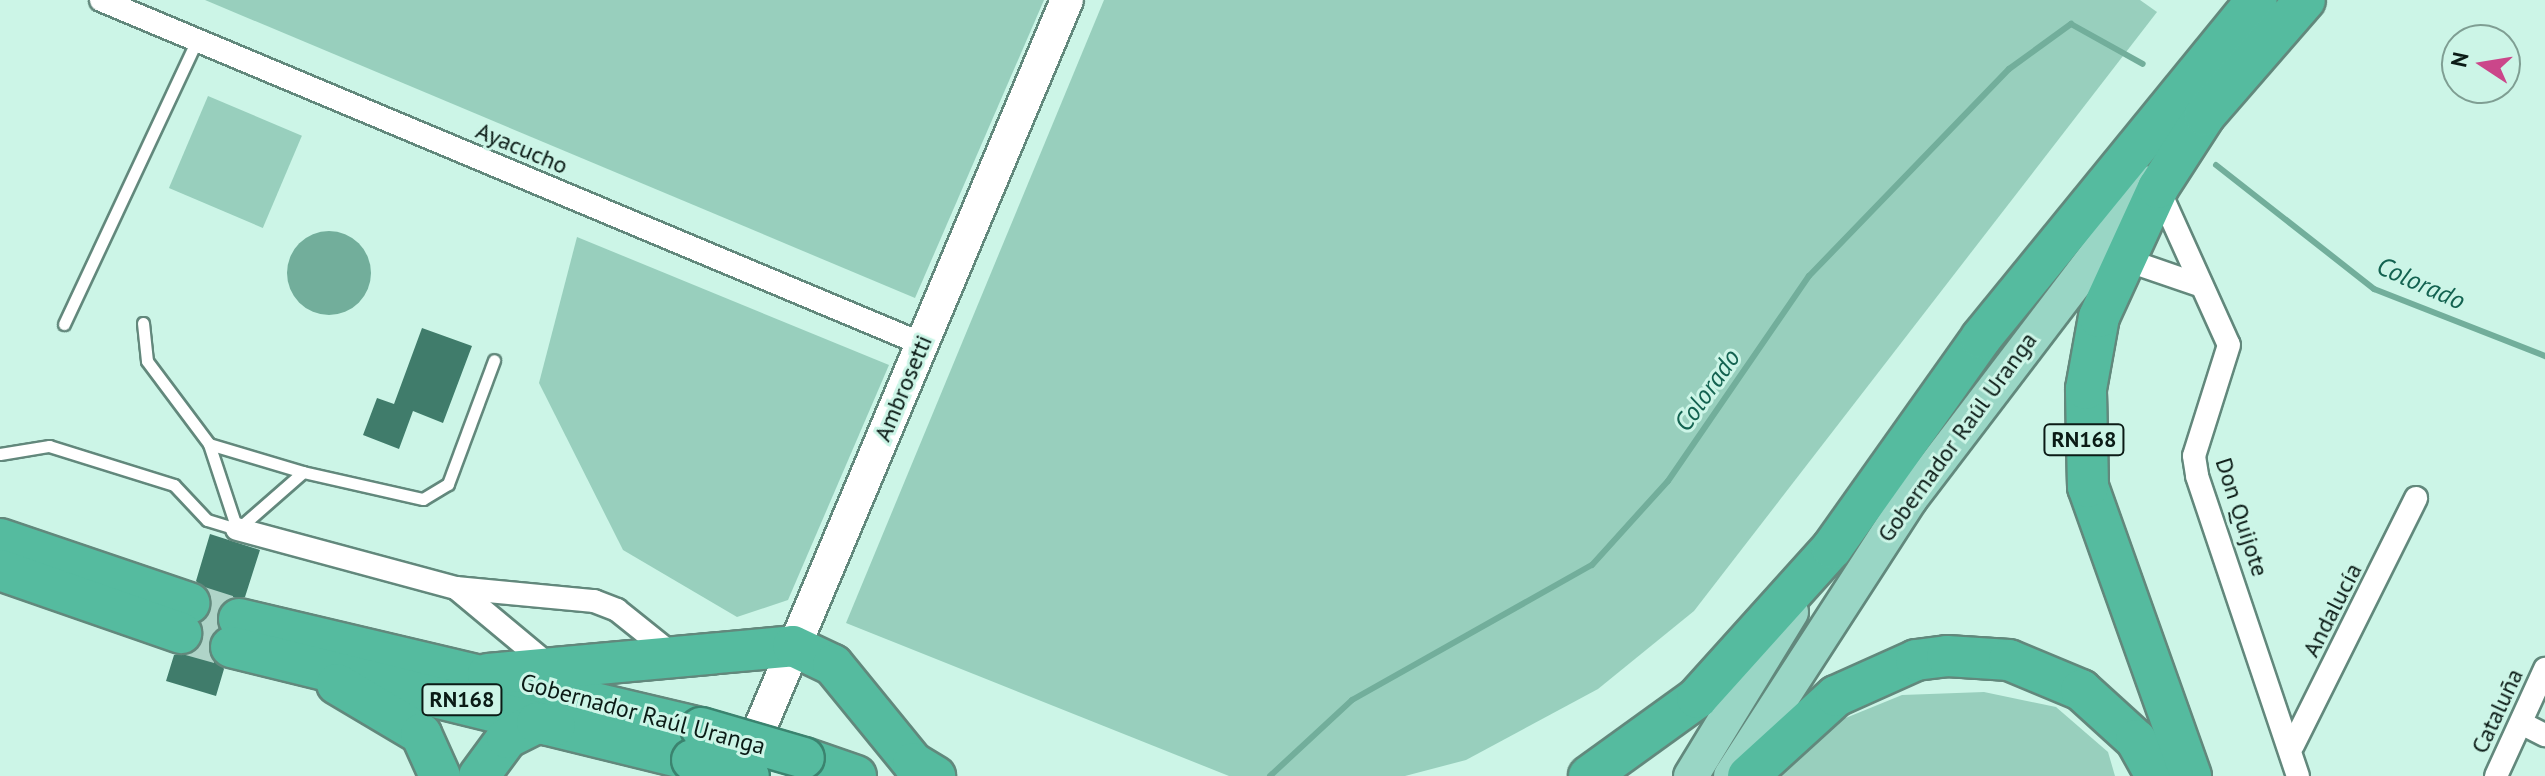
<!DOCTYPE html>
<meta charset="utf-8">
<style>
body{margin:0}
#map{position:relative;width:2545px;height:776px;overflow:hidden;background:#ccf5e7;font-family:"PT Sans",sans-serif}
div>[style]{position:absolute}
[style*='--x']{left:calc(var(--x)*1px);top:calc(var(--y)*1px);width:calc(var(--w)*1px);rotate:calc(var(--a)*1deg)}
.green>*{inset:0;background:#98cfbd;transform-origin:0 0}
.water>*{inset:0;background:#72ae9b}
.round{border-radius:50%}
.stream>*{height:6px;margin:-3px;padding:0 3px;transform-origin:3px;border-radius:3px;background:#72ae9b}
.building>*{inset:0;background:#407c6b}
.highway-tunnel>*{height:40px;margin-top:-20px;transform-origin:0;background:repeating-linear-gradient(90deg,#afd4c8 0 40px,transparent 0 60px)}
.roads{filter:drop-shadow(2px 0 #62887c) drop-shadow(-2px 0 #62887c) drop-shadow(0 2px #62887c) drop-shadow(0 -2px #62887c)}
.lane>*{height:11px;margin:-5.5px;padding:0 5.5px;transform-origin:5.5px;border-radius:5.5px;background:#fff}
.street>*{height:22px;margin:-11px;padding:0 11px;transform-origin:11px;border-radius:11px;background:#fff}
.secondary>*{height:32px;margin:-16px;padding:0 16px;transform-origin:16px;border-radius:16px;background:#fff}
.primary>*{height:34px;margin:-17px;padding:0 17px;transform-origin:17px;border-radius:17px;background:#99d6c5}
.highway>*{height:40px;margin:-20px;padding:0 20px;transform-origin:20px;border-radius:20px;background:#55bb9f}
.bridges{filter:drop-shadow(2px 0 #3b836f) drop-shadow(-2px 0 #3b836f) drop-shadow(0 2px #3b836f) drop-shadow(0 -2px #3b836f)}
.highway-bridge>*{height:40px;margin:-20px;padding:0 20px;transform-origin:20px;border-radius:20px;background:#55bb9f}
span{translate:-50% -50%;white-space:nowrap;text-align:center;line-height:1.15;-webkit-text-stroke:6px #ccf5e7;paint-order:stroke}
.shield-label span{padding:2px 6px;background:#ccf5e7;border:2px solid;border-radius:6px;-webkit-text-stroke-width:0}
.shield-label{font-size:22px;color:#0b1b16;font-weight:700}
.street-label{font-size:24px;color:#0b1b16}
.water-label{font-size:26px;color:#136250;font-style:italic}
.north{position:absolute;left:2441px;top:24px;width:80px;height:80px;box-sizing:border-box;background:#ccf5e7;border:2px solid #7f9e93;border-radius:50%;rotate:282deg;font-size:22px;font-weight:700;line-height:32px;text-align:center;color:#0b1b16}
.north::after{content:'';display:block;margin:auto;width:28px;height:36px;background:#cb468a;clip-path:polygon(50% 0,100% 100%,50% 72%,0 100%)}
</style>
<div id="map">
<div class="green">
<i style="clip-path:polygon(205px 0,1044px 0,915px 298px)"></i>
<i style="clip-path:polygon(1104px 0,2140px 0,2157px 12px,1694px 611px,1598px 689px,1466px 760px,1405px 776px,1229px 776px,846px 623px)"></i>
<i style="left:208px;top:96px;width:102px;height:100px;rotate:23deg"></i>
<i style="clip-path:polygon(577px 237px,889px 365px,788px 600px,737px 617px,623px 550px,539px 383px)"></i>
<i style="clip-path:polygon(1984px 692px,2056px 707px,2108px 752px,2115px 776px,1781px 776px,1826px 726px,1902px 695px)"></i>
</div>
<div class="water">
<i class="round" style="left:287px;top:231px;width:84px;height:84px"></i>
</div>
<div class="stream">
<i style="--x:2216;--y:165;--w:201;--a:38.1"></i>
<i style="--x:2374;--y:289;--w:184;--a:21.4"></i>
<i style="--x:1270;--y:776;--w:112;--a:-42.8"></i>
<i style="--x:1352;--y:700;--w:275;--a:-29.4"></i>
<i style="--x:1592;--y:565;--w:113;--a:-47.9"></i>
<i style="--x:1668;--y:481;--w:249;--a:-55.5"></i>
<i style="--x:1809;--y:276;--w:288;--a:-46"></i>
<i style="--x:2009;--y:69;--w:77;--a:-36"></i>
<i style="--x:2071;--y:24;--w:82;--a:29.1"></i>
</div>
<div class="building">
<i style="clip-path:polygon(422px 328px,472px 346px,443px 423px,413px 411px,399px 449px,363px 435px,377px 398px,394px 404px)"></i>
<i style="clip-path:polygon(210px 534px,260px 550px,245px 597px,232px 597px,217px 613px,219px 628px,209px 642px,224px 669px,216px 696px,166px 681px,174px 655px,195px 651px,203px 640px,201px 622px,212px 599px,196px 581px)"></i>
</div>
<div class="highway-tunnel">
<i style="--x:189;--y:603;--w:52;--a:17.7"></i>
<i style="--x:181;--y:633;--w:52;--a:15.6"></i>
</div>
<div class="roads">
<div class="lane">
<i style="--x:143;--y:323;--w:38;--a:84"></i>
<i style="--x:147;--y:361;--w:104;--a:53.2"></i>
<i style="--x:209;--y:444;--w:89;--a:71.8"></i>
<i style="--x:64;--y:324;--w:314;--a:-64.9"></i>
<i style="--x:209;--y:444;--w:98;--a:16.6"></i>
<i style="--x:0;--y:454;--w:50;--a:-9.3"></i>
<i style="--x:49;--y:446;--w:131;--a:17.3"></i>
<i style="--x:174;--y:485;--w:48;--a:46.7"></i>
<i style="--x:207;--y:520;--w:31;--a:17"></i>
<i style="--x:238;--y:529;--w:86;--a:-41.2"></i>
<i style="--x:303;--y:472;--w:123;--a:12.7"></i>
<i style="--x:423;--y:499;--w:29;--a:-31"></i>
<i style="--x:448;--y:484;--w:132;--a:-69.6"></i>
</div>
<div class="street">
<i style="--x:101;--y:0;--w:890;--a:22.73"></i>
<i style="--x:2158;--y:188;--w:172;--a:65.7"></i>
<i style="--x:2229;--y:345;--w:116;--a:107.5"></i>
<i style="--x:2194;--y:456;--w:20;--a:81"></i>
<i style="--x:2197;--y:476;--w:317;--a:71.4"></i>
<i style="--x:2119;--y:269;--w:20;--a:-15"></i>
<i style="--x:2138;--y:264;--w:65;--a:19"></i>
<i style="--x:237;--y:529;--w:227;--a:15.1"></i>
<i style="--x:456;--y:588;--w:139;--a:5.4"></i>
<i style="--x:594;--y:601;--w:25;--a:21"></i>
<i style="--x:617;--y:610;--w:70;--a:38.7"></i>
<i style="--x:456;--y:588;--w:125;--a:39.8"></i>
<i style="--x:2521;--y:723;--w:27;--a:27"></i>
<i style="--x:2293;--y:745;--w:276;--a:-63.5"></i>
<i style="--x:2496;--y:776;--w:118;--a:-65.4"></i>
</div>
<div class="secondary">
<i style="--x:744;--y:766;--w:831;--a:-67.14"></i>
</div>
<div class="primary">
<i style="--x:1691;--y:776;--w:192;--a:-58.6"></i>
<i style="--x:1731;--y:776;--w:331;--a:-57.1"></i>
<i style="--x:1911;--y:498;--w:396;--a:-52.7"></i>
</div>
<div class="highway">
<i style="--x:0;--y:539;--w:200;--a:18.7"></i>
<i style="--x:0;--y:570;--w:192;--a:19.2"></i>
<i style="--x:239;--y:619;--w:475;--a:13.3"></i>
<i style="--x:231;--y:647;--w:475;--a:13.8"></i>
<i style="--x:488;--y:674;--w:306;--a:-5.2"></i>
<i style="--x:793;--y:646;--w:44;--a:25.4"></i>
<i style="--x:833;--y:665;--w:127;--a:50.8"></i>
<i style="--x:913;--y:763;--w:26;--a:31"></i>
<i style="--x:337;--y:684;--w:98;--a:30.8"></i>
<i style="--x:421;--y:734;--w:46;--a:65.7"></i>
<i style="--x:804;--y:758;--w:55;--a:19.1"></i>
<i style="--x:479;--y:776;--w:47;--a:-53.6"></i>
<i style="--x:507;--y:738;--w:34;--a:-27"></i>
<i style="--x:537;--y:723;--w:18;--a:9"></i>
<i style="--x:1589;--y:776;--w:133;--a:-35.8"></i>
<i style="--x:1697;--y:698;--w:202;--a:-48"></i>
<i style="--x:1832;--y:548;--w:257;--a:-54.6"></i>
<i style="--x:1981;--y:338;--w:436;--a:-50.8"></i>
<i style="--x:1748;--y:776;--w:119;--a:-42.3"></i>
<i style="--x:1836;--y:696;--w:88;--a:-24.2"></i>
<i style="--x:1916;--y:660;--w:31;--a:-7"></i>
<i style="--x:1947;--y:656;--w:62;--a:3.7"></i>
<i style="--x:2009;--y:660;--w:78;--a:22.6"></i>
<i style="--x:2081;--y:690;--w:74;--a:42.3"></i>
<i style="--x:2136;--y:740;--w:41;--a:60.9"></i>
<i style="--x:2191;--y:776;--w:307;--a:-109.6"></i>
<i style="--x:2088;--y:487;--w:98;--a:-91.2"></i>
<i style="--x:2086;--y:389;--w:73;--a:-79.8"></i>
<i style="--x:2099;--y:317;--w:142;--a:-65.4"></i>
<i style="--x:2158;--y:188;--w:87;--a:-57.2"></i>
<i style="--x:2205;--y:115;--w:152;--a:-49"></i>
</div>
</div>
<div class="bridges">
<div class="highway-bridge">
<i style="--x:701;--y:728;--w:107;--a:16.2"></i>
<i style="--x:692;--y:760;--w:59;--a:15.7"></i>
</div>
</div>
<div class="shield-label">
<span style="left:2084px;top:440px">RN168</span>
<span style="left:462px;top:700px">RN168</span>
</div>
<div class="street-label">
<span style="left:522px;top:148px;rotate:23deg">Ayacucho</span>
<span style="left:903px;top:388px;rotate:-67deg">Ambrosetti</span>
<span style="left:1957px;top:437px;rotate:-54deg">Gobernador Raúl Uranga</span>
<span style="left:2242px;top:517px;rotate:72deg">Don Quijote</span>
<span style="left:2332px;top:610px;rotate:-63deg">Andalucía</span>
<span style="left:2497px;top:711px;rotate:-65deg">Cataluña</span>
<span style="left:643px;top:714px;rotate:15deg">Gobernador Raúl Uranga</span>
</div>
<div class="water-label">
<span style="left:2421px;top:283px;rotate:24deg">Colorado</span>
<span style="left:1707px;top:390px;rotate:-55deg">Colorado</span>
</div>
<div class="north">N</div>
</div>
